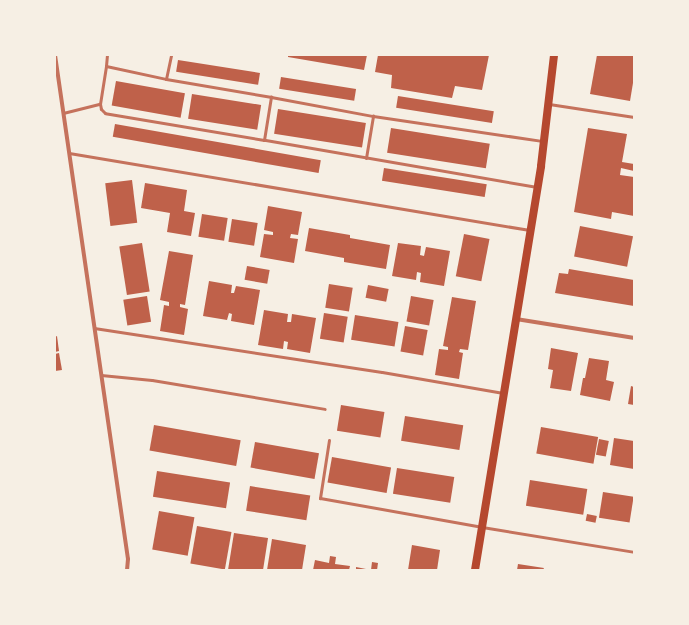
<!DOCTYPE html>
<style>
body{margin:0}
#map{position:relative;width:689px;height:625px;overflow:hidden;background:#f6efe4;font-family:"PT Serif",serif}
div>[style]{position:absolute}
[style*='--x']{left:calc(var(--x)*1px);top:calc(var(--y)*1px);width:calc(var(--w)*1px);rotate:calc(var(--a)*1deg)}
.building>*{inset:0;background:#bf614a;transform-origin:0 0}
.service>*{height:3px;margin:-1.5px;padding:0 1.5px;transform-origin:1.5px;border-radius:1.5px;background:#c5725c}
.minor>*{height:4px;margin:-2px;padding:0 2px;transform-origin:2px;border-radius:2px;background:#c5725c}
.secondary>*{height:8px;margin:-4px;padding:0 4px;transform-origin:4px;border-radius:4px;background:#b5482f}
span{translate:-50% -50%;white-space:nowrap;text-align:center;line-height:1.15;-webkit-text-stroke:3px #f6efe4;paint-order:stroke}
.frame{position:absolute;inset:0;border:56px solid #f6efe4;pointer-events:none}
</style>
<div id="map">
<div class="building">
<i style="clip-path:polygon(288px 55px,367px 55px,364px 70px,288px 57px)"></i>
<i style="clip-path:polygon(378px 55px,489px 55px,482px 90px,455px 86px,452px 98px,391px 88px,392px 75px,375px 72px)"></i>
<i style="clip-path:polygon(597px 55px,634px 55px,634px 77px,630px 101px,590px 94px)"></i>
<i style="left:178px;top:60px;width:83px;height:12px;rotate:9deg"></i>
<i style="left:281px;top:77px;width:76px;height:12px;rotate:9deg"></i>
<i style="left:116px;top:81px;width:70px;height:25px;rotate:10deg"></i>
<i style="left:192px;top:94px;width:70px;height:25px;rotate:9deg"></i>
<i style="left:398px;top:96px;width:97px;height:12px;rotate:9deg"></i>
<i style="left:278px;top:109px;width:89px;height:25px;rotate:9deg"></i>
<i style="left:115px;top:124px;width:209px;height:13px;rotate:10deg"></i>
<i style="left:391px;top:128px;width:100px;height:25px;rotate:9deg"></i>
<i style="clip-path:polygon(588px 128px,627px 134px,622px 162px,634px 164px,634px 171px,621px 168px,620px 175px,634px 177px,634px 216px,612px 212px,611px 219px,574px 212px)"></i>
<i style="left:384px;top:168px;width:104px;height:13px;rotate:9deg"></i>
<i style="left:132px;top:180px;width:43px;height:27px;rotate:83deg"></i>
<i style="clip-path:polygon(145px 183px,187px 190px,184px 211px,195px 213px,191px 236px,167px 232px,170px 213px,141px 208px)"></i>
<i style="clip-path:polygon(268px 206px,302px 212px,298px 235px,291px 234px,290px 238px,298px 239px,294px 263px,260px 257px,264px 234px,273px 235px,273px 232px,264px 230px)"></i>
<i style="left:202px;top:214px;width:26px;height:23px;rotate:9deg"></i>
<i style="left:232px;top:219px;width:26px;height:23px;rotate:9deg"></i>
<i style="left:580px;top:226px;width:54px;height:31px;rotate:11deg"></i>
<i style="clip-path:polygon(309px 228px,350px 235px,350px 238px,390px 245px,386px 269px,344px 262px,344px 258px,305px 251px)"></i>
<i style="left:464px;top:234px;width:26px;height:43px;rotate:11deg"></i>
<i style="left:142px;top:243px;width:49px;height:23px;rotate:81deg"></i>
<i style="clip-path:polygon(398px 243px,421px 246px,420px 255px,424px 256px,426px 247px,450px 251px,444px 286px,420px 282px,421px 273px,417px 272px,416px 280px,392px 276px)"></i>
<i style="clip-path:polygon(169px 251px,193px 255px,185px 305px,180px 304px,180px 307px,188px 309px,184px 335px,160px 331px,164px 305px,169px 306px,169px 302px,160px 300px)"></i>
<i style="left:247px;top:266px;width:23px;height:14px;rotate:10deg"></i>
<i style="clip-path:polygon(569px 269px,634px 280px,634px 306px,555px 293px,559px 273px,568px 274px)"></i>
<i style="clip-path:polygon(209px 281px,232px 285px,231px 293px,234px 293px,236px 286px,260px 290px,254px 325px,231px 321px,232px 314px,229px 313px,227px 320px,203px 316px)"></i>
<i style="left:329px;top:284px;width:24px;height:24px;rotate:9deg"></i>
<i style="left:368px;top:285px;width:21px;height:13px;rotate:11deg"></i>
<i style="left:147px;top:296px;width:26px;height:24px;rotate:81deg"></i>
<i style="left:411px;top:296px;width:23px;height:26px;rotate:10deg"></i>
<i style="clip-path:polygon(452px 297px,476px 301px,468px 350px,460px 349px,459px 352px,463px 353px,459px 379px,435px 375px,439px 349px,448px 350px,448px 347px,443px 346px)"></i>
<i style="clip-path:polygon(264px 310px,288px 314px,287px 322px,291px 322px,292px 314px,316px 318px,310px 353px,287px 349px,288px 342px,284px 341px,283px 349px,258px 345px)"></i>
<i style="left:324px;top:313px;width:24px;height:26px;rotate:9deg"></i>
<i style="left:355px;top:315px;width:44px;height:25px;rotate:9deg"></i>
<i style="left:405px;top:326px;width:23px;height:26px;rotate:10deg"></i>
<i style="clip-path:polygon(57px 336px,59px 351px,55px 352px,55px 337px)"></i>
<i style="clip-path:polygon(551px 348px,578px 353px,571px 391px,550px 388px,553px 370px,548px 369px)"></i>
<i style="clip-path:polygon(59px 353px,62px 370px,55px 371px,55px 354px)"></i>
<i style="clip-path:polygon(589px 358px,609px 361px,606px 380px,614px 382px,610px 401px,580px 395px,583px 378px,585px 378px)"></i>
<i style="clip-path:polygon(631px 386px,634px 387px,634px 405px,628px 404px)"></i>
<i style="left:341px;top:405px;width:44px;height:26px;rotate:9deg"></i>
<i style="left:405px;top:416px;width:59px;height:25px;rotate:9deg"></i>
<i style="left:154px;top:425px;width:88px;height:26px;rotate:10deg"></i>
<i style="left:541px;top:427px;width:58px;height:27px;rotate:10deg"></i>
<i style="clip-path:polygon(614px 438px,634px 441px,634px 469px,610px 465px)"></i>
<i style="left:599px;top:439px;width:10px;height:16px;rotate:11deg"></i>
<i style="left:255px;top:442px;width:65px;height:26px;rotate:10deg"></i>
<i style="left:332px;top:457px;width:60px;height:26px;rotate:10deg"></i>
<i style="left:397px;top:468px;width:58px;height:26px;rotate:9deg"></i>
<i style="left:157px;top:471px;width:74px;height:26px;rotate:9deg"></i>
<i style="left:530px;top:480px;width:58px;height:26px;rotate:9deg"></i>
<i style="left:250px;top:486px;width:61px;height:25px;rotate:9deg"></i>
<i style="left:603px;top:492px;width:31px;height:26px;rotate:9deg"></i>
<i style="left:159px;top:511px;width:36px;height:39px;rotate:10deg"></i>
<i style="left:587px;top:514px;width:10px;height:7px;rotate:11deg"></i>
<i style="left:197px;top:526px;width:35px;height:38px;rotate:10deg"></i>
<i style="clip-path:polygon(234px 533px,268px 538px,263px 570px,228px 570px)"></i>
<i style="clip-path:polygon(272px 539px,306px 545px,302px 570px,267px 570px)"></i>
<i style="clip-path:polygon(412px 545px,440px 550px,437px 570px,408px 570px)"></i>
<i style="clip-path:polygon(330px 556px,336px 557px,335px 564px,350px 566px,349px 570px,313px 570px,315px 560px,329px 563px)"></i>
<i style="clip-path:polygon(372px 562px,378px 563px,377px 570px,371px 570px)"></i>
<i style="clip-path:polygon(518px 564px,544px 568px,543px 570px,517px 570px)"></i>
<i style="clip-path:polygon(356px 567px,366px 569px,366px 570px,356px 570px)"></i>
</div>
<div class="service">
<i style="--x:106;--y:66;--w:11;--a:-85"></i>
<i style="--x:166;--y:79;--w:25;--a:-78"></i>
<i style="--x:549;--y:104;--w:86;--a:8.7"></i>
<i style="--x:63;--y:113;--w:38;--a:-14"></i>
<i style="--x:264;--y:140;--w:161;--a:-170.4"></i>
<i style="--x:105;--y:113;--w:6;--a:-135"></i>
<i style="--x:101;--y:109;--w:5;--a:-101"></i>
<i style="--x:100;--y:104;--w:38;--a:-81"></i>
<i style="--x:106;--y:66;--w:61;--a:12.2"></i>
<i style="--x:166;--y:79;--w:107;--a:9.7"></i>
<i style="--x:69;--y:153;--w:467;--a:9.5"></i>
<i style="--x:366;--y:158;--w:43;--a:-80.5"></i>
<i style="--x:537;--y:187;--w:277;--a:-170.2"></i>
<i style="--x:264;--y:140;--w:44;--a:-80.8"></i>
<i style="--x:271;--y:97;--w:104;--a:10.6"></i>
<i style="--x:373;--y:116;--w:172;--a:8.4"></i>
<i style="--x:94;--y:328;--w:291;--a:8.7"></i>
<i style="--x:382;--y:372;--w:123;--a:9.8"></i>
<i style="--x:101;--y:375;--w:51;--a:5.6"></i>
<i style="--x:152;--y:380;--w:175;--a:9.5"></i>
<i style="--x:329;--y:440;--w:59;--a:98.8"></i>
<i style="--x:320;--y:498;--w:165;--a:10.1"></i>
<i style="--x:482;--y:527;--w:154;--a:9.3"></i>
</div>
<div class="minor">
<i style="--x:55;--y:55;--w:509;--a:81.76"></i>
<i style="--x:128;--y:559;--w:11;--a:95"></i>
<i style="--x:516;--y:319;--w:120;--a:9.1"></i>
</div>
<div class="secondary">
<i style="--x:475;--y:570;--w:409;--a:-80.7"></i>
<i style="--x:541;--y:166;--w:112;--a:-83.3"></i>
</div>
<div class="frame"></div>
</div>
